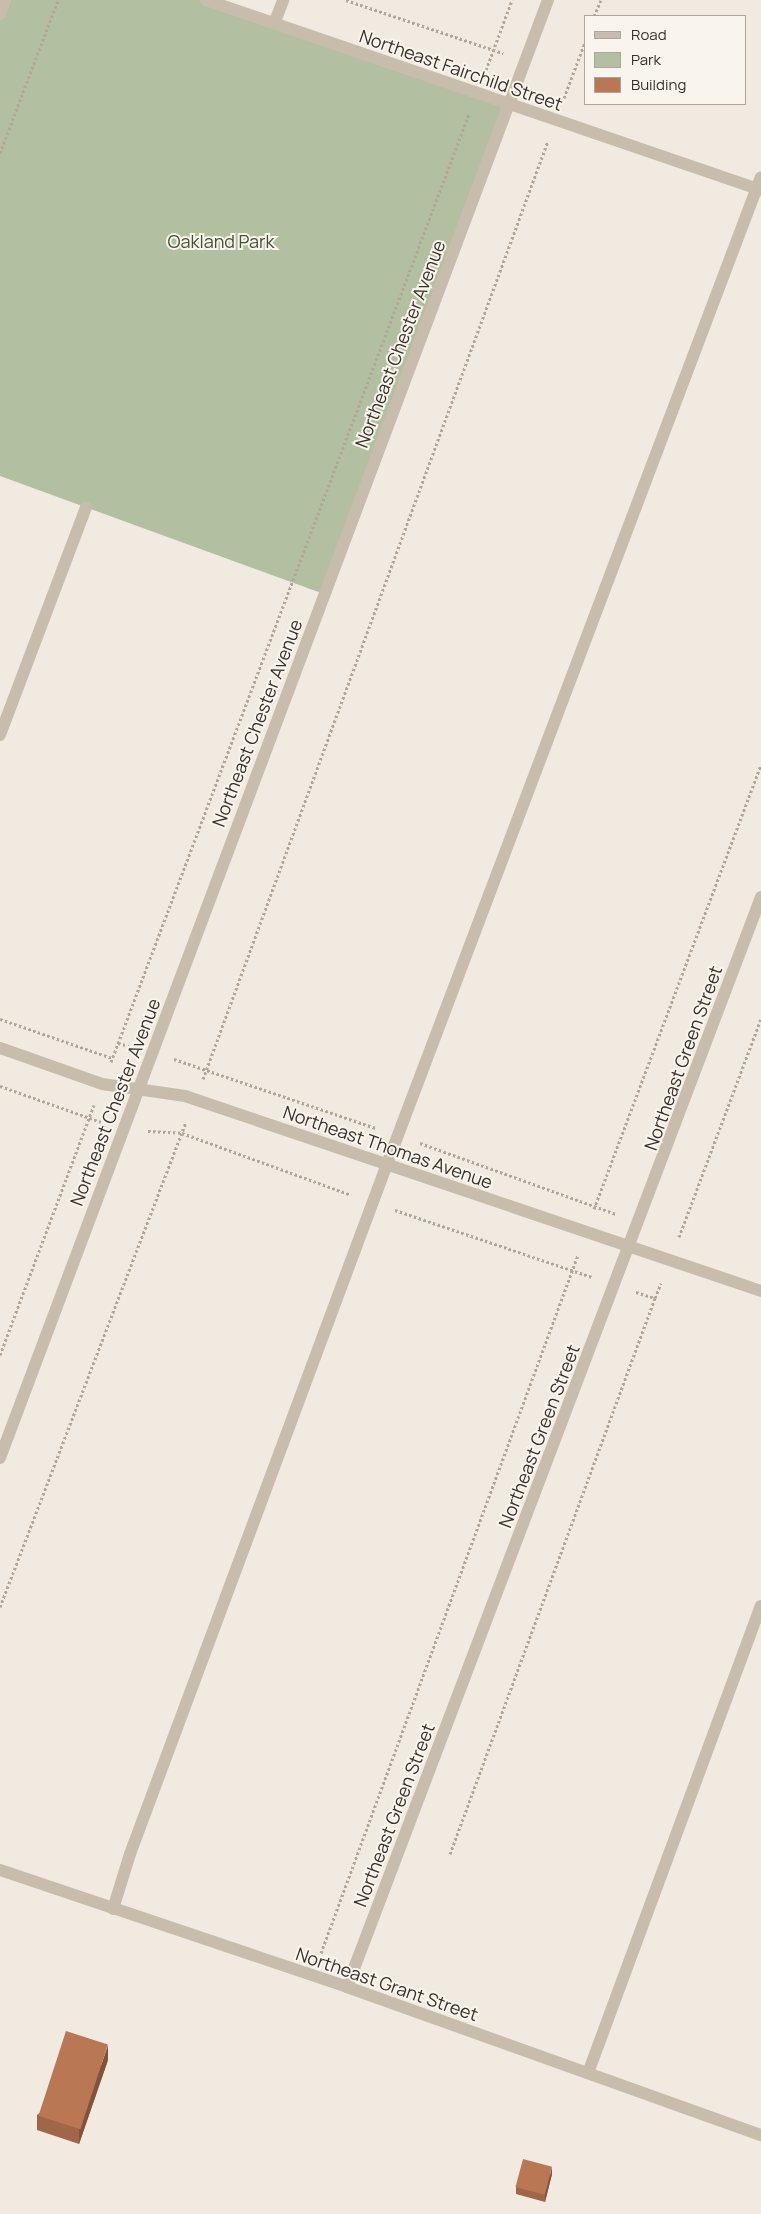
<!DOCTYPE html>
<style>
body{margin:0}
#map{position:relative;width:761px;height:2214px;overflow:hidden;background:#f1eae0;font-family:Manrope,sans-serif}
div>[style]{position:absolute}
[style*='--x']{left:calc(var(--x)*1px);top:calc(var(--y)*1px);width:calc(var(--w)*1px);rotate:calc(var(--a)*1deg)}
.green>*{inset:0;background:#b2bfa1}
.path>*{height:3px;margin-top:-1.5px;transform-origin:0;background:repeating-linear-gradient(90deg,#b4a697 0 2.5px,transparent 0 5px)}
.lane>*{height:12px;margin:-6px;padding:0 6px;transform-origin:6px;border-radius:6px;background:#c8bcad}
.street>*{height:12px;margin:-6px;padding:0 6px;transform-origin:6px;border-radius:6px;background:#c8bcad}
.wall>*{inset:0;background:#a06648}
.shaded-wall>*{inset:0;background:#82533b}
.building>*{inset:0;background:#ba7754;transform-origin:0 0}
span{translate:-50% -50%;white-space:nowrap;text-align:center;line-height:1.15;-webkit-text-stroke:4px #f9f4ec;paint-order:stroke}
.street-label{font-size:18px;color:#37302b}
.park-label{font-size:18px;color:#435331}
.legend{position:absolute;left:584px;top:15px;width:162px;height:90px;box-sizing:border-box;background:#f9f4ec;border:1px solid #aba69f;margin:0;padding:6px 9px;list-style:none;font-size:15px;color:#37302b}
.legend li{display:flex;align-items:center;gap:10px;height:25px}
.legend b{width:25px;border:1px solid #aba69f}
</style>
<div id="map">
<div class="green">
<i style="clip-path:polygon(5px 0,206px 0,508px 105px,324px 594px,0 476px,0 14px)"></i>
</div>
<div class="path">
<i style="--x:346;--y:0;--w:166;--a:18.7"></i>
<i style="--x:594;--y:16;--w:17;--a:-66"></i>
<i style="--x:486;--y:70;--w:75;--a:-69.6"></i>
<i style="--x:564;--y:98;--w:60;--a:-69.4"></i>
<i style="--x:0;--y:153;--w:164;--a:-69.2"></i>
<i style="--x:0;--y:1019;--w:119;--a:19.2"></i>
<i style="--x:118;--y:1043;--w:11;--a:15"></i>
<i style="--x:174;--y:1059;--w:213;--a:18.9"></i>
<i style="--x:111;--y:1062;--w:1013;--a:-69.31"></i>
<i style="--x:203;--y:1079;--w:999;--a:-69.81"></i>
<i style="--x:0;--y:1086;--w:107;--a:19.6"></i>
<i style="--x:148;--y:1131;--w:34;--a:3"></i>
<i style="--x:182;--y:1133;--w:180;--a:20.1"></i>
<i style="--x:420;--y:1143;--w:208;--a:19.9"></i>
<i style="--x:594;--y:1209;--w:474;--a:-69.4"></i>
<i style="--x:395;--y:1210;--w:208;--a:18.8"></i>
<i style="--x:679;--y:1237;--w:233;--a:-69.4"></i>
<i style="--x:636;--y:1292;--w:20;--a:18"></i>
<i style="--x:655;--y:1298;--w:16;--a:-68"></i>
<i style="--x:0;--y:1355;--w:267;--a:-69.4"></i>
<i style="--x:0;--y:1607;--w:519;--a:-69.02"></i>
<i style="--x:450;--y:1854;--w:593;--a:-69.76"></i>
<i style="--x:321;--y:1953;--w:744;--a:-69.79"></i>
</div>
<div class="lane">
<i style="--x:274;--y:24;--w:26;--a:-69"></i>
<i style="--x:0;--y:735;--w:243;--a:-69.3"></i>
<i style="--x:113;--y:1909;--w:58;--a:-72.8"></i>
<i style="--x:130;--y:1854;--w:736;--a:-69.57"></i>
<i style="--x:387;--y:1164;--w:1055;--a:-69.25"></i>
<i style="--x:588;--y:2073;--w:498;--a:-69.7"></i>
</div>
<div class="street">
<i style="--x:206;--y:0;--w:587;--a:18.9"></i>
<i style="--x:0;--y:14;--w:15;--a:-70"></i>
<i style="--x:0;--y:1048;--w:108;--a:19.4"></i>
<i style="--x:102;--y:1084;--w:84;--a:8.2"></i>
<i style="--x:185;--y:1096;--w:608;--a:18.7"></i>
<i style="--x:0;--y:1458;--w:1558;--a:-69.4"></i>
<i style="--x:0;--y:1870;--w:366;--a:18.6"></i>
<i style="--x:347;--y:1987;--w:440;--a:19.7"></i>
<i style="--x:347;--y:1987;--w:1166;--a:-69.2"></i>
</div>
<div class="wall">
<i style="clip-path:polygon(108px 2060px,79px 2144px,37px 2130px,37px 2115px)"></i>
<i style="clip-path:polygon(552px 2174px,545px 2202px,516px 2194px,516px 2187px)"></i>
</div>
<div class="shaded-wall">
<i style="clip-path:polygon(108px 2045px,108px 2060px,79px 2144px,79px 2130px)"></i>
<i style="clip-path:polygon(552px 2167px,552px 2174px,545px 2202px,545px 2195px)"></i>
</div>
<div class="building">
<i style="left:66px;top:2031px;width:44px;height:89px;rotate:18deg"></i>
<i style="left:523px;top:2159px;width:30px;height:29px;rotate:15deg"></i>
</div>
<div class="street-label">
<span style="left:461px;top:70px;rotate:19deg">Northeast Fairchild Street</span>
<span style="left:400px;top:344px;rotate:-69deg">Northeast Chester Avenue</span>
<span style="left:257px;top:723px;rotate:-69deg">Northeast Chester Avenue</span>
<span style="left:683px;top:1058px;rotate:-70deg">Northeast Green Street</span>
<span style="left:115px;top:1102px;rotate:-69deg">Northeast Chester Avenue</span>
<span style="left:388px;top:1147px;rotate:19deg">Northeast Thomas Avenue</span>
<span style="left:539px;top:1436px;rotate:-69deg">Northeast Green Street</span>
<span style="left:394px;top:1815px;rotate:-69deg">Northeast Green Street</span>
<span style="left:387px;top:1984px;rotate:19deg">Northeast Grant Street</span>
</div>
<div class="park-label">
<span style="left:221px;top:241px">Oakland Park</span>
</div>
<ul class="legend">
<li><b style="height:6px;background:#c8bcad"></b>Road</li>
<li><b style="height:14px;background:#b2bfa1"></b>Park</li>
<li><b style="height:14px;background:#ba7754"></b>Building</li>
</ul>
</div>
